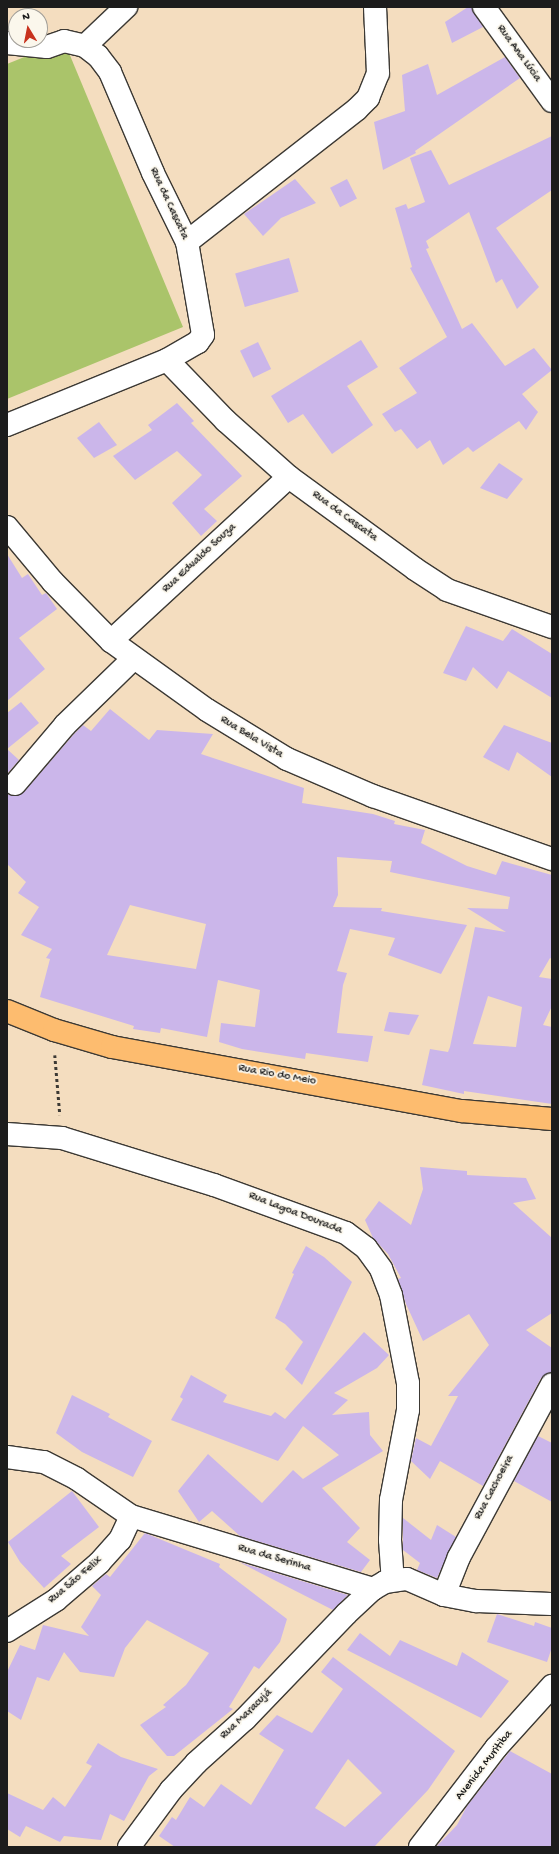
<!DOCTYPE html>
<meta charset="utf-8">
<style>
body{margin:0}
#map{position:relative;width:559px;height:1854px;overflow:hidden;background:#f4ddbf;font-family:"Gochi Hand",sans-serif}
div>[style]{position:absolute}
[style*='--x']{left:calc(var(--x)*1px);top:calc(var(--y)*1px);width:calc(var(--w)*1px);rotate:calc(var(--a)*1deg)}
.green>*{inset:0;background:#aac46a}
.building>*{inset:0;background:#cbb6ea;transform-origin:0 0}
.path>*{height:2.5px;margin-top:-1.25px;transform-origin:0;background:repeating-linear-gradient(90deg,#3c3934 0 3px,transparent 0 6px)}
.roads{filter:drop-shadow(1px 0 #3c3934) drop-shadow(-1px 0 #3c3934) drop-shadow(0 1px #3c3934) drop-shadow(0 -1px #3c3934)}
.minor>*{height:22px;margin:-11px;padding:0 11px;transform-origin:11px;border-radius:11px;background:#fff}
.major>*{height:22px;margin:-11px;padding:0 11px;transform-origin:11px;border-radius:11px;background:#fdbc6f}
span{translate:-50% -50%;white-space:nowrap;text-align:center;line-height:1.15;-webkit-text-stroke:3.5px #fbf7ec;paint-order:stroke}
.street-label{font-size:12px;color:#1c1c1c}
.frame{position:absolute;inset:0;border:8px solid #1c1c1c;pointer-events:none}
.north{position:absolute;left:8px;top:8px;width:40px;height:40px;box-sizing:border-box;background:#fbf7ec;border:1px solid #a29f99;border-radius:50%;rotate:350deg;font-size:11px;font-weight:700;line-height:16px;text-align:center;color:#1c1c1c}
.north::after{content:'';display:block;margin:auto;width:14px;height:18px;background:#c8321e;clip-path:polygon(50% 0,100% 100%,50% 72%,0 100%)}
</style>
<div id="map">
<div class="green">
<i style="clip-path:polygon(64px 41px,183px 327px,7px 399px,7px 64px)"></i>
</div>
<div class="building">
<i style="clip-path:polygon(468px 7px,472px 7px,483px 27px,452px 43px,445px 22px)"></i>
<i style="clip-path:polygon(505px 57px,520px 78px,415px 151px,416px 153px,383px 170px,374px 122px,405px 111px,402px 75px,428px 64px,437px 95px)"></i>
<i style="clip-path:polygon(552px 136px,552px 190px,496px 228px,539px 287px,517px 309px,502px 279px,496px 283px,469px 212px,426px 241px,429px 248px,426px 249px,462px 329px,472px 323px,505px 366px,534px 348px,552px 370px,522px 394px,538px 412px,526px 430px,519px 421px,473px 452px,468px 447px,443px 465px,430px 440px,417px 449px,401px 429px,395px 432px,382px 414px,417px 393px,399px 368px,447px 337px,410px 268px,412px 267px,395px 208px,406px 204px,408px 209px,425px 202px,410px 158px,431px 150px,449px 185px)"></i>
<i style="clip-path:polygon(295px 179px,316px 203px,281px 218px,263px 236px,244px 214px)"></i>
<i style="left:347px;top:179px;width:22px;height:19px;rotate:63deg"></i>
<i style="left:289px;top:258px;width:35px;height:56px;rotate:74deg"></i>
<i style="clip-path:polygon(361px 340px,378px 367px,347px 386px,373px 425px,332px 454px,303px 414px,288px 423px,271px 396px)"></i>
<i style="left:258px;top:342px;width:30px;height:20px;rotate:64deg"></i>
<i style="clip-path:polygon(177px 403px,194px 421px,191px 423px,242px 476px,204px 509px,217px 521px,201px 536px,172px 503px,202px 475px,177px 451px,135px 480px,113px 456px,152px 430px,148px 425px)"></i>
<i style="clip-path:polygon(99px 422px,117px 445px,94px 458px,77px 438px)"></i>
<i style="clip-path:polygon(499px 463px,523px 479px,507px 499px,480px 488px)"></i>
<i style="clip-path:polygon(7px 554px,22px 578px,28px 574px,42px 595px,46px 593px,57px 609px,19px 638px,45px 669px,7px 701px)"></i>
<i style="clip-path:polygon(466px 626px,503px 641px,512px 629px,552px 654px,552px 698px,508px 671px,497px 689px,473px 667px,466px 681px,443px 673px)"></i>
<i style="clip-path:polygon(21px 702px,39px 723px,7px 749px,19px 760px,7px 774px,7px 713px)"></i>
<i style="clip-path:polygon(evenodd,110px 709px,149px 740px,157px 730px,213px 734px,201px 754px,304px 788px,302px 803px,373px 814px,395px 821px,394px 824px,425px 830px,421px 843px,467px 866px,496px 875px,502px 861px,552px 875px,552px 959px,550px 958px,539px 977px,552px 979px,552px 1006px,543px 1025px,552px 1027px,552px 1104px,464px 1091px,464px 1094px,422px 1085px,430px 1049px,448px 1052px,450px 1047px,475px 927px,506px 932px,467px 908px,508px 909px,510px 897px,390px 872px,392px 861px,337px 857px,338px 895px,333px 907px,382px 908px,381px 911px,467px 925px,441px 974px,388px 955px,395px 938px,350px 929px,337px 971px,347px 973px,343px 985px,337px 1033px,373px 1036px,368px 1062px,306px 1053px,305px 1059px,242px 1049px,219px 1042px,221px 1023px,255px 1027px,260px 990px,218px 980px,207px 1037px,161px 1028px,160px 1033px,133px 1029px,134px 1026px,40px 997px,50px 959px,46px 958px,52px 949px,21px 935px,39px 907px,18px 893px,26px 882px,7px 864px,7px 794px,13px 796px,24px 792px,74px 734px,83px 725px,91px 731px,110px 709px,130px 905px,206px 924px,196px 969px,107px 955px,130px 905px,110px 709px,488px 996px,522px 1007px,516px 1047px,473px 1044px,488px 996px)"></i>
<i style="clip-path:polygon(504px 725px,552px 743px,552px 777px,517px 752px,509px 771px,483px 757px)"></i>
<i style="clip-path:polygon(389px 1012px,419px 1015px,409px 1035px,384px 1031px)"></i>
<i style="clip-path:polygon(420px 1167px,467px 1171px,467px 1175px,526px 1178px,536px 1199px,513px 1203px,552px 1238px,552px 1313px,526px 1330px,552px 1348px,552px 1372px,541px 1378px,483px 1486px,440px 1461px,430px 1479px,411px 1461px,416px 1438px,431px 1446px,458px 1396px,448px 1396px,489px 1345px,469px 1314px,423px 1341px,406px 1304px,398px 1279px,401px 1278px,388px 1254px,373px 1238px,365px 1220px,379px 1201px,411px 1225px,423px 1189px)"></i>
<i style="clip-path:polygon(306px 1246px,324px 1257px,352px 1282px,302px 1385px,285px 1369px,303px 1342px,285px 1324px,275px 1318px,294px 1274px,292px 1273px)"></i>
<i style="clip-path:polygon(364px 1332px,389px 1355px,377px 1368px,334px 1393px,348px 1400px,332px 1415px,369px 1412px,370px 1435px,383px 1451px,322px 1488px,360px 1528px,347px 1542px,370px 1560px,361px 1572px,240px 1536px,212px 1511px,199px 1522px,178px 1491px,208px 1454px,262px 1503px,293px 1470px,303px 1479px,339px 1455px,303px 1426px,278px 1461px,171px 1420px,183px 1399px,180px 1397px,191px 1375px,227px 1395px,223px 1402px,271px 1416px,275px 1412px,285px 1419px)"></i>
<i style="clip-path:polygon(72px 1395px,110px 1414px,108px 1417px,152px 1441px,133px 1477px,82px 1452px,56px 1433px)"></i>
<i style="clip-path:polygon(538px 1436px,552px 1443px,552px 1502px,514px 1481px)"></i>
<i style="clip-path:polygon(72px 1491px,99px 1527px,61px 1556px,71px 1564px,44px 1588px,20px 1562px,8px 1542px)"></i>
<i style="clip-path:polygon(403px 1518px,431px 1540px,437px 1525px,456px 1537px,437px 1578px,417px 1570px,420px 1563px,403px 1550px)"></i>
<i style="clip-path:polygon(145px 1533px,220px 1564px,219px 1567px,287px 1619px,280px 1642px,259px 1669px,254px 1666px,229px 1707px,233px 1709px,174px 1756px,167px 1756px,140px 1725px,166px 1707px,163px 1705px,186px 1685px,209px 1653px,147px 1620px,125px 1648px,114px 1677px,80px 1672px,64px 1652px,49px 1681px,37px 1677px,21px 1720px,7px 1711px,7px 1672px,20px 1645px,35px 1650px,43px 1625px,89px 1636px,81px 1627px,101px 1595px,92px 1586px,106px 1574px,110px 1577px)"></i>
<i style="clip-path:polygon(239px 1562px,348px 1595px,333px 1610px)"></i>
<i style="clip-path:polygon(497px 1614px,534px 1626px,535px 1622px,552px 1628px,552px 1647px,547px 1662px,487px 1642px)"></i>
<i style="clip-path:polygon(360px 1633px,390px 1656px,400px 1640px,457px 1666px,462px 1652px,509px 1681px,481px 1718px,347px 1650px)"></i>
<i style="clip-path:polygon(evenodd,333px 1657px,455px 1751px,428px 1790px,375px 1846px,377px 1847px,175px 1847px,159px 1836px,172px 1817px,176px 1820px,190px 1797px,204px 1807px,221px 1784px,251px 1805px,284px 1750px,259px 1734px,277px 1715px,312px 1733px,343px 1689px,321px 1672px,333px 1657px,348px 1759px,382px 1793px,345px 1827px,315px 1808px,348px 1759px)"></i>
<i style="clip-path:polygon(98px 1743px,121px 1757px,158px 1769px,149px 1776px,124px 1821px,110px 1814px,101px 1840px,64px 1836px,60px 1842px,26px 1826px,20px 1837px,7px 1829px,7px 1793px,43px 1810px,53px 1797px,65px 1807px,92px 1766px,86px 1763px)"></i>
<i style="clip-path:polygon(510px 1751px,552px 1774px,552px 1847px,436px 1847px,457px 1825px,467px 1806px)"></i>
</div>
<div class="path">
<i style="--x:55;--y:1055;--w:60;--a:85.2"></i>
</div>
<div class="roads">
<div class="minor">
<i style="--x:484;--y:7;--w:116;--a:54.1"></i>
<i style="--x:7;--y:43;--w:40;--a:5.7"></i>
<i style="--x:47;--y:47;--w:18;--a:-19"></i>
<i style="--x:64;--y:41;--w:22;--a:13"></i>
<i style="--x:85;--y:46;--w:16;--a:38"></i>
<i style="--x:98;--y:56;--w:20;--a:53"></i>
<i style="--x:110;--y:72;--w:110;--a:66.9"></i>
<i style="--x:153;--y:173;--w:77;--a:63.8"></i>
<i style="--x:187;--y:242;--w:94;--a:80.2"></i>
<i style="--x:203;--y:335;--w:9;--a:126"></i>
<i style="--x:198;--y:342;--w:36;--a:150"></i>
<i style="--x:167;--y:360;--w:173;--a:157.9"></i>
<i style="--x:85;--y:46;--w:57;--a:-43.6"></i>
<i style="--x:187;--y:242;--w:216;--a:-38"></i>
<i style="--x:357;--y:109;--w:16;--a:-45"></i>
<i style="--x:368;--y:98;--w:27;--a:-68"></i>
<i style="--x:378;--y:73;--w:66;--a:-92.6"></i>
<i style="--x:167;--y:360;--w:85;--a:46"></i>
<i style="--x:226;--y:421;--w:84;--a:41.6"></i>
<i style="--x:289;--y:477;--w:156;--a:36.1"></i>
<i style="--x:415;--y:569;--w:38;--a:33"></i>
<i style="--x:447;--y:590;--w:111;--a:19.4"></i>
<i style="--x:7;--y:527;--w:72;--a:50.1"></i>
<i style="--x:53;--y:582;--w:83;--a:45.5"></i>
<i style="--x:111;--y:641;--w:118;--a:35.7"></i>
<i style="--x:207;--y:710;--w:94;--a:31.5"></i>
<i style="--x:287;--y:759;--w:94;--a:23.3"></i>
<i style="--x:373;--y:796;--w:190;--a:19.4"></i>
<i style="--x:111;--y:641;--w:242;--a:-42.7"></i>
<i style="--x:15;--y:784;--w:77;--a:-49.7"></i>
<i style="--x:65;--y:725;--w:96;--a:-44.2"></i>
<i style="--x:7;--y:1134;--w:55;--a:4.2"></i>
<i style="--x:62;--y:1138;--w:159;--a:17.2"></i>
<i style="--x:214;--y:1185;--w:140;--a:20"></i>
<i style="--x:346;--y:1233;--w:25;--a:37"></i>
<i style="--x:366;--y:1248;--w:26;--a:54"></i>
<i style="--x:381;--y:1269;--w:28;--a:69"></i>
<i style="--x:391;--y:1295;--w:90;--a:79.1"></i>
<i style="--x:408;--y:1383;--w:27;--a:90"></i>
<i style="--x:408;--y:1410;--w:92;--a:100.7"></i>
<i style="--x:391;--y:1500;--w:40;--a:91.4"></i>
<i style="--x:390;--y:1540;--w:39;--a:86"></i>
<i style="--x:7;--y:1457;--w:37;--a:8"></i>
<i style="--x:44;--y:1462;--w:37;--a:27"></i>
<i style="--x:77;--y:1479;--w:65;--a:34.4"></i>
<i style="--x:131;--y:1516;--w:253;--a:16.8"></i>
<i style="--x:444;--y:1595;--w:41;--a:-68.5"></i>
<i style="--x:459;--y:1557;--w:196;--a:-61.7"></i>
<i style="--x:7;--y:1631;--w:58;--a:-32.3"></i>
<i style="--x:56;--y:1600;--w:57;--a:-40.7"></i>
<i style="--x:99;--y:1563;--w:31;--a:-48"></i>
<i style="--x:120;--y:1540;--w:26;--a:-65"></i>
<i style="--x:129;--y:1847;--w:71;--a:-53.6"></i>
<i style="--x:171;--y:1790;--w:37;--a:-47"></i>
<i style="--x:196;--y:1763;--w:66;--a:-41.9"></i>
<i style="--x:245;--y:1719;--w:146;--a:-46.1"></i>
<i style="--x:346;--y:1614;--w:37;--a:-43"></i>
<i style="--x:373;--y:1589;--w:14;--a:-30"></i>
<i style="--x:385;--y:1582;--w:22;--a:-8"></i>
<i style="--x:407;--y:1579;--w:40;--a:23.4"></i>
<i style="--x:444;--y:1595;--w:33;--a:11"></i>
<i style="--x:476;--y:1601;--w:76;--a:2.3"></i>
<i style="--x:420;--y:1847;--w:125;--a:-52.5"></i>
<i style="--x:496;--y:1748;--w:84;--a:-47.9"></i>
</div>
<div class="major">
<i style="--x:7;--y:1011;--w:51;--a:22"></i>
<i style="--x:54;--y:1030;--w:60;--a:16.3"></i>
<i style="--x:112;--y:1047;--w:356;--a:10.4"></i>
<i style="--x:462;--y:1111;--w:90;--a:5.1"></i>
</div>
</div>
<div class="street-label">
<span style="left:518px;top:54px;rotate:54deg">Rua Ana Lúcia</span>
<span style="left:168px;top:204px;rotate:65deg">Rua da Cascata</span>
<span style="left:344px;top:517px;rotate:36deg">Rua da Cascata</span>
<span style="left:200px;top:559px;rotate:-43deg">Rua Edvaldo Souza</span>
<span style="left:251px;top:738px;rotate:31deg">Rua Bela Vista</span>
<span style="left:277px;top:1076px;rotate:10deg">Rua Rio do Meio</span>
<span style="left:295px;top:1214px;rotate:21deg">Rua Lagoa Dourada</span>
<span style="left:495px;top:1488px;rotate:-62deg">Rua Cachoeira</span>
<span style="left:274px;top:1559px;rotate:16deg">Rua da Serinha</span>
<span style="left:76px;top:1581px;rotate:-40deg">Rua São Felix</span>
<span style="left:247px;top:1715px;rotate:-44deg">Rua Maracujá</span>
<span style="left:485px;top:1766px;rotate:-52deg">Avenida Muritiba</span>
</div>
<div class="frame"></div>
<div class="north">N</div>
</div>
